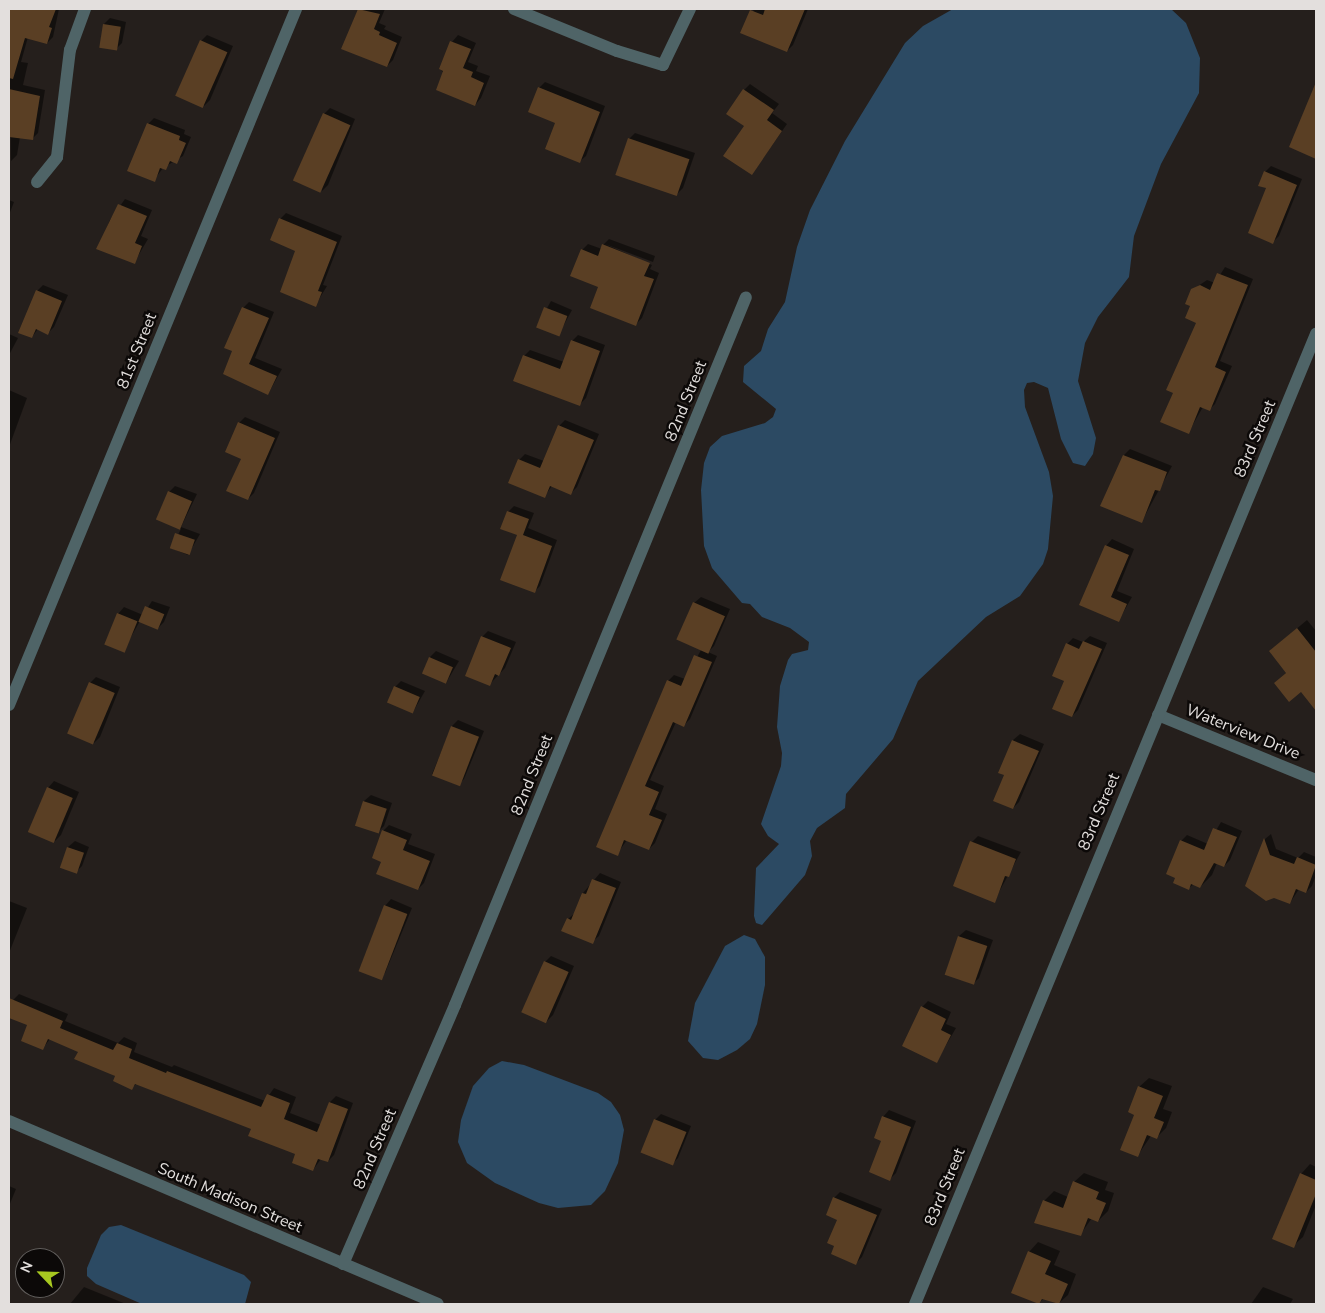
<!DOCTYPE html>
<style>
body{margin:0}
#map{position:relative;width:1325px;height:1313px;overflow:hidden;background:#251f1c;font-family:"Nunito Sans",sans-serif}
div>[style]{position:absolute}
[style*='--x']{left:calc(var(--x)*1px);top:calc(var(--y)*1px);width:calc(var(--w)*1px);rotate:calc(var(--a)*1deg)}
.water>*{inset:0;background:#2c4a63}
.shadow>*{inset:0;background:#0007}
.building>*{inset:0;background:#5a3f24;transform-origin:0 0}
.minor>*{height:12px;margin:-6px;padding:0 6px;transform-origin:6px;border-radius:6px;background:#4f6467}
span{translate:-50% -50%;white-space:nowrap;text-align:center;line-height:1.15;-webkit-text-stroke:5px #0c0908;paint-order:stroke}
.street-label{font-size:16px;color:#e3dfdd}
.frame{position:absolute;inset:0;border:10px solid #e3dfdd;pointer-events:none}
.north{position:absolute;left:15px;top:1248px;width:50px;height:50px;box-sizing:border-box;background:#0c0908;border:1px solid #625f5d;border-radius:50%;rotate:294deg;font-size:14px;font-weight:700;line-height:20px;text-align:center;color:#e3dfdd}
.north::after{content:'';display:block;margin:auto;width:18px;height:22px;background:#a7c820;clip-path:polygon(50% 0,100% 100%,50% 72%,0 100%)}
</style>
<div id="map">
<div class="water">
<i style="clip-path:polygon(953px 9px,1171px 9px,1186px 23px,1200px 58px,1199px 93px,1161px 164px,1134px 236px,1129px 277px,1098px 317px,1085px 343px,1078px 381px,1096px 438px,1093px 454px,1085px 466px,1073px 463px,1061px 439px,1048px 388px,1034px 382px,1027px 383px,1024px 390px,1025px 407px,1049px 472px,1053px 496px,1048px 549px,1043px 564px,1020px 596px,986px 617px,918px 681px,893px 739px,846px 794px,845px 808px,817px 828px,810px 841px,812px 856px,805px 875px,762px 925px,756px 923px,754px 916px,756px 868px,779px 844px,768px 836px,761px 824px,781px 766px,782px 753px,777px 727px,780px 686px,788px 660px,792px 654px,808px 650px,809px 642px,790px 628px,762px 617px,750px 604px,742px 603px,712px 568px,704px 546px,701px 490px,704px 463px,710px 447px,722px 436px,765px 423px,773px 417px,776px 409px,743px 382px,744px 366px,761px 351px,768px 329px,785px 302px,797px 247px,810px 210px,845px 141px,905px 43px,923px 26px)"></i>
<i style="clip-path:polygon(744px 935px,755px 939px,765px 957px,765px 985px,757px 1024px,750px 1039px,737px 1050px,718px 1060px,703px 1058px,688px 1041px,695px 1003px,725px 946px)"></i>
<i style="clip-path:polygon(502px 1061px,524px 1065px,598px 1093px,611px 1102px,620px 1115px,624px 1130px,618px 1163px,605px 1191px,591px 1205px,558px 1208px,539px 1203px,495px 1183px,467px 1163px,458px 1142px,461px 1120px,473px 1086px,489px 1068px)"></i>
<i style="clip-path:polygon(121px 1225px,244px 1275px,251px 1282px,245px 1304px,142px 1304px,96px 1284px,87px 1276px,87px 1268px,101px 1235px,109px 1227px)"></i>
</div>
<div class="shadow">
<i style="clip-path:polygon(9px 9px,59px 9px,53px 37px,47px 43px,28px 37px,21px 62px,28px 63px,23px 85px,45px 90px,38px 133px,32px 139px,20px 137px,17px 155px,11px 161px)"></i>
<i style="clip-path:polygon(359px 9px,385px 9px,379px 23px,386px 26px,384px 29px,402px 37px,393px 60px,387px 66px,343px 48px)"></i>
<i style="clip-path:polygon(752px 9px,808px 9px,793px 45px,787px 51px)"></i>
<i style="clip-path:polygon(110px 18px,126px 22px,122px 43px,116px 49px,104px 24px)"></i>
<i style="clip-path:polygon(207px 35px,233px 46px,210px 100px,204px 106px,201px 41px)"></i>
<i style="clip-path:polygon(458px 35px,476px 43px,468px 62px,478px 66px,476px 71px,490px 76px,481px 98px,475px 105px,440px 69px,452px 42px)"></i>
<i style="clip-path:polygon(545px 82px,605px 106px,586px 156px,579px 162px,539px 88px)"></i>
<i style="clip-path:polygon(750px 84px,779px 104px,772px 113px,787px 124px,752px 174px,744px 90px)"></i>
<i style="clip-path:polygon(1316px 92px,1316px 157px,1290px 146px)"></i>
<i style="clip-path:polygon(330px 108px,355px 119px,328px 185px,322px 191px,324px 114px)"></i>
<i style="clip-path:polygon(154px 118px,185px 130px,184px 134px,191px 137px,183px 156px,163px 168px,154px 180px,148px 124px)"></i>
<i style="clip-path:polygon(635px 133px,695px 153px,683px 188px,677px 194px,629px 139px)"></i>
<i style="clip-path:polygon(1271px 166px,1302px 179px,1279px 236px,1273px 242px,1265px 172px)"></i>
<i style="clip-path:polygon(125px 199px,152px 210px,141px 236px,148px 239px,134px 263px,98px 248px,110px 220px)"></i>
<i style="clip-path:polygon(9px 200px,14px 202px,9px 215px)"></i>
<i style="clip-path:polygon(286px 213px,342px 236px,323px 285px,327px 286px,315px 306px,296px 250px,280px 219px)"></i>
<i style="clip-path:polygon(609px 239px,655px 256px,653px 262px,605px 244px,652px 265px,650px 269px,659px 273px,642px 318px,636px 324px,600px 286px,582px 250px,588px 244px,602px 249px,603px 245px)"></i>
<i style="clip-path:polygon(1225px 267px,1253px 279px,1220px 361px,1232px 366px,1215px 404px,1209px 410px,1203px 407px,1188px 433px,1174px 392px,1198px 323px,1192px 306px,1192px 290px,1207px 280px,1215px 283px)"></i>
<i style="clip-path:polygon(43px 285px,68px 295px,54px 327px,48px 333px,38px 329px,32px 337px,37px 291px)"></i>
<i style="clip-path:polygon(551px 301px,572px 310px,559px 334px,537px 326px)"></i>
<i style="clip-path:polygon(249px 302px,274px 312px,255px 358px,282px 369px,268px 394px,234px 351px,243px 308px)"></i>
<i style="clip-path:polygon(9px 334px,18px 338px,9px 355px)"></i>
<i style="clip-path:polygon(578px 335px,605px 345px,586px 398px,580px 404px,524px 356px,530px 350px,564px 362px,572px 341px)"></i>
<i style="clip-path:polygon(9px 390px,27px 398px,9px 447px)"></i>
<i style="clip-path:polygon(245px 417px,280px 432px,254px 493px,248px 499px,239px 423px)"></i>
<i style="clip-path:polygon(565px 420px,599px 434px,577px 487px,571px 493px,552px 486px,544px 497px,519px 460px,525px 454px,544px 461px,559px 426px)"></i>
<i style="clip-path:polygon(1130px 449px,1172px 466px,1142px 521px,1124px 455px)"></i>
<i style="clip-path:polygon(175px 486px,197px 494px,181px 527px,200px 534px,188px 555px,171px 548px,181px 529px,158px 519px,169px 492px)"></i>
<i style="clip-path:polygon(514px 506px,534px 513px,528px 528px,557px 540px,540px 586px,534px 592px,519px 535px,508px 512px)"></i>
<i style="clip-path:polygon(1112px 539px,1134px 549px,1117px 591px,1132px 597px,1119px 620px,1081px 605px,1106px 546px)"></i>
<i style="clip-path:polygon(701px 597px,730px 609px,714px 646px,708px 652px,717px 656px,690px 719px,684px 725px,676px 722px,650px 780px,664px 786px,655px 809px,667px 814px,655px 843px,649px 849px,627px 840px,617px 854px,668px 681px,674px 675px,685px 679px,701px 650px,694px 603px)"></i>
<i style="clip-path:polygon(152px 601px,170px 607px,164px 622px,158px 628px,140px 621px,123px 651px,118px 614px,124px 607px,143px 615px)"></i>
<i style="clip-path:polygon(1307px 620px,1316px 631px,1316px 698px,1311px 703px,1301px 690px,1275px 683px,1287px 672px,1270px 651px)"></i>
<i style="clip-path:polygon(488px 631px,516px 642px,505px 668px,489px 685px,482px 637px)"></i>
<i style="clip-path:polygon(1090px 636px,1107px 643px,1078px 710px,1072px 716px,1066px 681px,1067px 644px,1073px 638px,1083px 642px)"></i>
<i style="clip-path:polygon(436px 651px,459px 661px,446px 683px,430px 657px)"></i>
<i style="clip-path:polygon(96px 677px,120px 687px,100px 737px,94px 743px,90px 683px)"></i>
<i style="clip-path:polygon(401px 681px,425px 691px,413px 712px,395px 687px)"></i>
<i style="clip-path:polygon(458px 720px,484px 731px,464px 779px,458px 785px,432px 774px,452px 726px)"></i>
<i style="clip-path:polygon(1020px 734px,1044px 744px,1019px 802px,1013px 808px,1006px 775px,1000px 772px,1013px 740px)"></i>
<i style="clip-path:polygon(54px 781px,79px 792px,61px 835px,55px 841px,48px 788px)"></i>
<i style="clip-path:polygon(371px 795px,392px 803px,384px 826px,378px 832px,356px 824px,364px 801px)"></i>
<i style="clip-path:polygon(1221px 822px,1242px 831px,1230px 860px,1224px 866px,1217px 863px,1212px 875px,1200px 887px,1194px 884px,1189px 888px,1177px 877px,1181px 841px,1187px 835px,1208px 844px)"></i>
<i style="clip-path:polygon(389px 825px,412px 834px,408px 844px,435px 854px,424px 883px,418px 889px,383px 861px,383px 831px)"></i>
<i style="clip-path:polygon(1271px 834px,1276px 849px,1298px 858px,1304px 852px,1316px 857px,1316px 875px,1312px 886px,1306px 892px,1299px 889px,1290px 903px,1247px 885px,1265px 839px)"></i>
<i style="clip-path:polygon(978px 836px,1021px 852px,994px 901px,972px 842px)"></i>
<i style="clip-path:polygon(75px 841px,89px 847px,82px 866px,76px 872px,61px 867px,68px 847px)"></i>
<i style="clip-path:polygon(600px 873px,621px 882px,599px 936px,592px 942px,568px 919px,575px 913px,583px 893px)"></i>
<i style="clip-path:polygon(391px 899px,412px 908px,385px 973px,379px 979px,385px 906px)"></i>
<i style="clip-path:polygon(9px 901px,27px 908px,9px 953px)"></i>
<i style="clip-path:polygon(966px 930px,993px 940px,979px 978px,973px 984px,946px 974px,959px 936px)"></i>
<i style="clip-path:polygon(551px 956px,574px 966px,553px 1015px,547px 1021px,545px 962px)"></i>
<i style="clip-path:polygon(19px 994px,68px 1014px,65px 1021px,118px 1043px,124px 1037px,137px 1043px,134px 1052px,172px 1067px,174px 1065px,265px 1101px,274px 1088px,296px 1097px,290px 1113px,321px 1125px,330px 1102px,336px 1096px,353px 1103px,334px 1155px,328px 1161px,321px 1159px,313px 1170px,297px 1154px,253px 1128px,137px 1083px,132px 1088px,79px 1051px,50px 1039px,43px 1048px,29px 1025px,9px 1016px,13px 1000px)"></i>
<i style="clip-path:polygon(928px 1001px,951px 1012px,946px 1024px,956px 1028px,937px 1061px,922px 1007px)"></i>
<i style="clip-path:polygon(1149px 1078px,1172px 1086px,1163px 1109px,1172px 1112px,1166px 1128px,1156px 1138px,1151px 1136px,1138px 1155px,1136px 1114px,1139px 1087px)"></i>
<i style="clip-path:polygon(889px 1110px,916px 1121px,896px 1173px,890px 1179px,883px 1140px,883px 1117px)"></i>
<i style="clip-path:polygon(661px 1114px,691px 1126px,678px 1158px,672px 1164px,655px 1120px)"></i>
<i style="clip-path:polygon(1310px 1164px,1316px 1167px,1316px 1205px,1303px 1237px,1293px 1246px,1301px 1174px)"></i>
<i style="clip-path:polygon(1084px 1173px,1108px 1182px,1105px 1190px,1114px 1193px,1108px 1211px,1098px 1221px,1092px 1218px,1080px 1235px,1036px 1222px,1044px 1201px,1054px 1191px,1068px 1197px,1074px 1182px)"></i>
<i style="clip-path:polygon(9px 1186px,16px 1189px,9px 1206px)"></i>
<i style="clip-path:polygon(840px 1192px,882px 1209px,862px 1257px,856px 1263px,839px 1219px,834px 1198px)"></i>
<i style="clip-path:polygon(1038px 1242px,1060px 1251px,1054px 1265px,1076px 1274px,1068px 1295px,1058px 1304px,1044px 1298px,1039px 1303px,1029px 1252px)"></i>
<i style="clip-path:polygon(84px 1287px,126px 1304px,70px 1304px)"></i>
<i style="clip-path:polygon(1263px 1287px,1293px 1299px,1290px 1304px,1251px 1304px)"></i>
</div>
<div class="building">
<i style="clip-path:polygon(9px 9px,56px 9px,49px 27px,52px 28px,47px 44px,25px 38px,13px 79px,9px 78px)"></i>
<i style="clip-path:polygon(358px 9px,380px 14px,374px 29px,380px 32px,379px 35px,397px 43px,387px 67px,341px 49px)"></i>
<i style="clip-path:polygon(765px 9px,805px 9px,787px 52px,740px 33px,750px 10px,763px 15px)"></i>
<i style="left:103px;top:24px;width:18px;height:24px;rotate:9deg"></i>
<i style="left:200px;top:40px;width:30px;height:61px;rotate:24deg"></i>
<i style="clip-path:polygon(450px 41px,471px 49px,463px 68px,473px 72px,471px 77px,484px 83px,475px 106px,436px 90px,443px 71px,439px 69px)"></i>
<i style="clip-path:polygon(1316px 82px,1316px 159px,1289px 147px)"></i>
<i style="clip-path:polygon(538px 87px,600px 112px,580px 163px,545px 149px,555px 123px,528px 112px)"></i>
<i style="clip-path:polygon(9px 89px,40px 96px,33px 140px,9px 137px)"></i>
<i style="clip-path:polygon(743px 89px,774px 110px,767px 120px,782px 131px,752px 175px,723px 156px,744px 126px,726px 114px)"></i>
<i style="left:323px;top:113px;width:30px;height:74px;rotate:24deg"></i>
<i style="clip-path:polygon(147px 123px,180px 136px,179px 140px,186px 143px,177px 164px,170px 161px,166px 170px,160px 168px,155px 182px,127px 171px)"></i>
<i style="left:628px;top:138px;width:65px;height:39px;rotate:19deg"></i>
<i style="clip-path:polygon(1264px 171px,1297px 185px,1273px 244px,1248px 233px,1266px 188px,1258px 186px)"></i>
<i style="clip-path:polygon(118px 204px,147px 216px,135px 243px,142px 246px,135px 264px,96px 249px)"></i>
<i style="clip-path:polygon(279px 218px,337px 242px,318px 291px,322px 292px,316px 307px,280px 292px,295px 251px,270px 240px)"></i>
<i style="clip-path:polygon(602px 244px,650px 263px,644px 276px,654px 279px,636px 326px,590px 308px,598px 287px,570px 276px,581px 249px,598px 256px)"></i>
<i style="clip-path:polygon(1217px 273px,1248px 285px,1215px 367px,1226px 372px,1210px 411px,1200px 407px,1189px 434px,1160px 422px,1173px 393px,1166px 390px,1196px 323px,1185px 318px,1190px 306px,1185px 304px,1191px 289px,1200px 285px,1210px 290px)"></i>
<i style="clip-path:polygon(36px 290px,62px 301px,48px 335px,36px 329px,32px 338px,18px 333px)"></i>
<i style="clip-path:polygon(242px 307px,269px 318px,249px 364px,277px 376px,268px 395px,223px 374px,232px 351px,224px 348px)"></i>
<i style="left:544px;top:307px;width:25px;height:22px;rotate:21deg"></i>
<i style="clip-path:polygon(571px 340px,600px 351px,580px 406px,513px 381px,523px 355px,560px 369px)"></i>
<i style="clip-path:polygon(238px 422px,275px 438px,248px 500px,226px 491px,241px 459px,225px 452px)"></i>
<i style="clip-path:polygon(558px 425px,594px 440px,571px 495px,550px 486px,545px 498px,508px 483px,518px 459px,540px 468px)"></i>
<i style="clip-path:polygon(1123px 455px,1167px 472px,1160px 491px,1155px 490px,1142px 523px,1100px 506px)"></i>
<i style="left:168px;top:491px;width:26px;height:31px;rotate:23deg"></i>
<i style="clip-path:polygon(507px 511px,529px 519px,523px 535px,552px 546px,535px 593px,500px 580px,517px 535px,500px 529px)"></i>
<i style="left:175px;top:533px;width:21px;height:16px;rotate:19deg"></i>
<i style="clip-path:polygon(1105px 545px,1129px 555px,1111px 597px,1127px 604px,1119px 622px,1079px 605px)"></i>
<i style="left:693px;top:602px;width:35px;height:41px;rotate:24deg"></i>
<i style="left:145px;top:606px;width:21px;height:17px;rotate:23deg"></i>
<i style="left:117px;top:613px;width:22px;height:34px;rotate:22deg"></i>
<i style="clip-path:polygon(1297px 628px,1316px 652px,1316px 711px,1301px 692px,1289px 702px,1274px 683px,1286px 673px,1269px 651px)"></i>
<i style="clip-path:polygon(481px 636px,511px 648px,499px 676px,495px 674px,490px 686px,465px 676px)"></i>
<i style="clip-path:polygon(1083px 641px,1102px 649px,1072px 717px,1052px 709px,1064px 681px,1052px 676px,1066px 643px,1079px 649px)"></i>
<i style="clip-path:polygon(694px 655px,712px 662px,684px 727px,673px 722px,645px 786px,659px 792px,649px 815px,662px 820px,649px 850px,624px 840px,618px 856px,596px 847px,667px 680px,681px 686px)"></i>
<i style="left:429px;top:657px;width:26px;height:18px;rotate:23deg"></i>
<i style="left:89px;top:682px;width:28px;height:56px;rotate:23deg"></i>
<i style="left:394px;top:686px;width:28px;height:18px;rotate:23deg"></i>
<i style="left:451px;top:726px;width:30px;height:53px;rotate:21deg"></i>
<i style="clip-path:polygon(1012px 740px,1039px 751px,1013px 809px,993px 801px,1004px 775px,998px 773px)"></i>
<i style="left:47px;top:787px;width:28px;height:49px;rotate:23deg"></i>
<i style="left:363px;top:801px;width:25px;height:26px;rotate:18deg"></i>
<i style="clip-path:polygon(1213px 828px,1237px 837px,1224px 867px,1214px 863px,1200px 888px,1191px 884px,1189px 890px,1173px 883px,1175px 878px,1166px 874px,1180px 840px,1204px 850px)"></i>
<i style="clip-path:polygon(382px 830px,407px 840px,403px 850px,430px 861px,418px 890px,376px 874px,381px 862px,372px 858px)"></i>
<i style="clip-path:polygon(1264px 838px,1270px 855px,1294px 864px,1297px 857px,1316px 865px,1306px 893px,1296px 889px,1290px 904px,1274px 898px,1266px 901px,1245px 886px)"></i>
<i style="clip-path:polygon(970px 841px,1016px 859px,1009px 877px,1005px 876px,995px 903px,953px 886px)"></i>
<i style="left:67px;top:847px;width:18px;height:22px;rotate:19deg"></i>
<i style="clip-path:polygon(592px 879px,616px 888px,593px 944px,561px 931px,567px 918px,571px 920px,582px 893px,586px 894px)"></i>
<i style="left:384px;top:905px;width:25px;height:71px;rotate:21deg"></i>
<i style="left:958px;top:936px;width:31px;height:41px;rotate:19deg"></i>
<i style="left:544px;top:961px;width:27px;height:56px;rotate:24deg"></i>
<i style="clip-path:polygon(9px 998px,63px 1021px,60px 1028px,113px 1050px,117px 1043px,132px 1049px,129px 1058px,166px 1073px,167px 1071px,261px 1107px,267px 1094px,290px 1103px,284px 1119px,317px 1132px,329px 1102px,348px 1109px,328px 1162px,318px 1159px,313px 1171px,292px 1163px,295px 1154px,248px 1136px,251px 1129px,135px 1084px,132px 1090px,113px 1081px,115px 1076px,74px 1059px,78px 1052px,48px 1039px,43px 1050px,21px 1041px,27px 1025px,9px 1018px)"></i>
<i style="clip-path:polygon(921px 1006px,946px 1019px,941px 1030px,951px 1035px,937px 1063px,902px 1046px)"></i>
<i style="clip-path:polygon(1138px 1086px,1163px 1096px,1154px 1118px,1164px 1122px,1157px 1139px,1147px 1135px,1138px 1157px,1120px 1150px,1134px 1115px,1128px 1112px)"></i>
<i style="clip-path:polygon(882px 1116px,911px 1127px,890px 1181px,869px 1172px,881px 1141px,874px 1138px)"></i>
<i style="left:654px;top:1119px;width:35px;height:36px;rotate:22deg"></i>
<i style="clip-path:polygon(1300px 1173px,1316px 1180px,1316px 1194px,1294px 1248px,1272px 1239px)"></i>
<i style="clip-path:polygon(1073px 1181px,1099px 1192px,1096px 1199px,1106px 1203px,1098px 1222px,1088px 1218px,1081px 1236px,1034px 1223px,1043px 1200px,1063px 1208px)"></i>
<i style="clip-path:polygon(833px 1197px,877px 1215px,856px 1265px,831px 1254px,834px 1246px,827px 1243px,837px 1220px,826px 1215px)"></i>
<i style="clip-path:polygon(1028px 1251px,1051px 1261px,1045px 1274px,1068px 1284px,1059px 1304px,1042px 1299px,1039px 1304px,1011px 1293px)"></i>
</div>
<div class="minor">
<i style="--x:514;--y:9;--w:111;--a:22.2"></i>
<i style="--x:617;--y:51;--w:48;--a:16.9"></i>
<i style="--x:663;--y:65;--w:62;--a:-64.3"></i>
<i style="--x:37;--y:182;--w:32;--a:-51"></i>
<i style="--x:57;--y:157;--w:108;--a:-83.1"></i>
<i style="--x:70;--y:50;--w:44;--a:-69.9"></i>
<i style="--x:9;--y:705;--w:753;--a:-67.59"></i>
<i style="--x:1158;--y:715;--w:171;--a:22.4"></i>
<i style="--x:9;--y:1121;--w:466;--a:23.1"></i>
<i style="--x:343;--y:1264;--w:282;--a:-66.6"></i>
<i style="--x:455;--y:1005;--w:765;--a:-67.66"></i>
<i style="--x:915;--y:1304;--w:1050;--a:-67.54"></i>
</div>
<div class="street-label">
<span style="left:137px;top:351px;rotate:-68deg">81st Street</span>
<span style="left:686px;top:401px;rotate:-68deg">82nd Street</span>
<span style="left:1255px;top:439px;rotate:-67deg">83rd Street</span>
<span style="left:1243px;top:732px;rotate:22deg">Waterview Drive</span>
<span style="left:532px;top:775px;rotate:-68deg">82nd Street</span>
<span style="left:1099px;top:812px;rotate:-67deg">83rd Street</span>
<span style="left:375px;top:1149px;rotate:-67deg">82nd Street</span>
<span style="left:945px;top:1187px;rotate:-68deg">83rd Street</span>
<span style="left:230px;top:1198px;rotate:23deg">South Madison Street</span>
</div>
<div class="frame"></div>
<div class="north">N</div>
</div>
